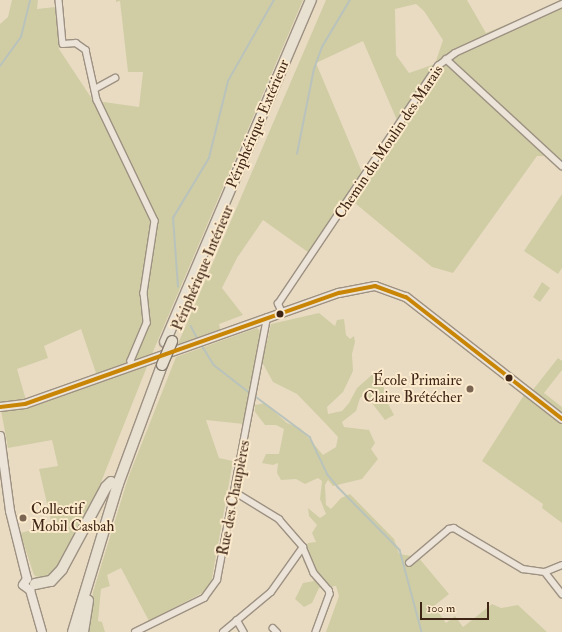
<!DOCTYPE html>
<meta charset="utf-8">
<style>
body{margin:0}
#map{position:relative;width:562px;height:632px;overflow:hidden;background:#e9dbc2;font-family:"IM FELL Double Pica",serif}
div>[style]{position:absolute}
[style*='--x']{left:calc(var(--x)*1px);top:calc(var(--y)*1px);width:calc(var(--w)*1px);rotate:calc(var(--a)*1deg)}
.green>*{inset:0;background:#d0cda5}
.stream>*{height:1.5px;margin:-0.75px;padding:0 0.75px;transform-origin:0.75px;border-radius:0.75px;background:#b9c3bb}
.roads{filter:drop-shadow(1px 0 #9d9182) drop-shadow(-1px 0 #9d9182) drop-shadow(0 1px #9d9182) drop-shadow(0 -1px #9d9182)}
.street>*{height:5.5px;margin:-2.75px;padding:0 2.75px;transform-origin:2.75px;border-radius:2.75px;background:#ece4d8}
.secondary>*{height:8px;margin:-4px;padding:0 4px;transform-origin:4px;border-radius:4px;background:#ece4d8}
.highway>*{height:10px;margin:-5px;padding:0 5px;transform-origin:5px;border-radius:5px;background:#e8e0d1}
.bridges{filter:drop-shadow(1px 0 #84796b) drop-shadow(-1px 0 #84796b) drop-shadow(0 1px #84796b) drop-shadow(0 -1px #84796b)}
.highway-bridge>*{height:10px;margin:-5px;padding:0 5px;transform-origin:5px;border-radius:5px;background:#e8e0d1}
.bus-1>*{height:4px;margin:-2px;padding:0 2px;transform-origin:2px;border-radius:2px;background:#c98606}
.dots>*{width:11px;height:11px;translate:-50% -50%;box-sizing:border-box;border:2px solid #fceacc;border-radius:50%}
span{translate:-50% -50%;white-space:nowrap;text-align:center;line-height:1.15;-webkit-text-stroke:4px #fceacc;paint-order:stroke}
.street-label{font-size:15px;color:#3f2516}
.poi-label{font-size:15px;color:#3f2516}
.right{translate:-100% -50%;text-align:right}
.left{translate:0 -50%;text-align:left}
.scale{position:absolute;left:420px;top:602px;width:69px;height:18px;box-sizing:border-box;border:2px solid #3f2516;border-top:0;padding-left:5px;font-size:12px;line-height:14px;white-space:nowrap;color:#3f2516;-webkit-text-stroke:3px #fceacc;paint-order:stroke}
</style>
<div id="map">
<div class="green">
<i style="clip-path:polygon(evenodd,12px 0,38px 0,37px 9px,55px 7px,59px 49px,96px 105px,104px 102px,139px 107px,143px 72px,128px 72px,120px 1px,116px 2px,116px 0,303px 0,152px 354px,86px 520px,55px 570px,41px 579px,34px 575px,20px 533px,52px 525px,39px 469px,58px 466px,52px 440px,8px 448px,0 405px,0 24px,8px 17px,12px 0,81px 329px,99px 382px,28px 407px,17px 369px,48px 358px,44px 346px,81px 329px)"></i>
<i style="clip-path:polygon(evenodd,326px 0,467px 0,486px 33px,562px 1px,562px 171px,545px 156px,537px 156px,453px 273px,432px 267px,350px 199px,312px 255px,263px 220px,237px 258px,222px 288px,243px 315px,219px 324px,221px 332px,177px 346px,326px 0,416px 4px,424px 11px,443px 40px,435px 64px,409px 73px,396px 55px,395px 9px,416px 4px,326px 0,363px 41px,399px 125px,364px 177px,316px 63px,363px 41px)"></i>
<i style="clip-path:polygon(562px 194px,562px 268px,558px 274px,524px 251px)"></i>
<i style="clip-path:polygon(542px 282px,550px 288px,540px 302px,533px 297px)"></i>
<i style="clip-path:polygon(319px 313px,335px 326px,337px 320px,344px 319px,346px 335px,350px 339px,354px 336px,355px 342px,352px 354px,353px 371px,343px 392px,327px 407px,328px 414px,342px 411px,349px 403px,357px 388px,374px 373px,380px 372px,384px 378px,384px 396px,394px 415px,385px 420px,365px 394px,360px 398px,356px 411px,342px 422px,344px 427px,369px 430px,375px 443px,371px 449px,378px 459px,362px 479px,333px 486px,328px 480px,325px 485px,326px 505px,331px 509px,341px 498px,350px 494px,394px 539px,399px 554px,418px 557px,449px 594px,434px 606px,446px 623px,455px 616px,463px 627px,492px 604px,501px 608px,518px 605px,547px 632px,326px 632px,339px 596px,336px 586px,319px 588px,312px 603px,304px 607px,295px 599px,303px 583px,314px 581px,303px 561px,303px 556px,308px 551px,306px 546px,308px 543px,316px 542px,312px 533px,317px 525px,309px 516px,308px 508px,320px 518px,326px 514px,320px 499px,322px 481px,318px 478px,305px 484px,296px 479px,281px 480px,277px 473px,278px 463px,273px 465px,262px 463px,266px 454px,279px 454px,284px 429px,276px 425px,265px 425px,255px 412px,255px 405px,265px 403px,287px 423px,300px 428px,323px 455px,336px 447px,338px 437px,327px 425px,297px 394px,273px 382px,262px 362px,271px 324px)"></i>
<i style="clip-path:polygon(257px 328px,261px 332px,244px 424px,206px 420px,219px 458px,233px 461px,211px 584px,204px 592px,149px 621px,121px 568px,107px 575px,110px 586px,101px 589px,98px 621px,102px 622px,105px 632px,88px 632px,93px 592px,128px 478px,176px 357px)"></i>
<i style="clip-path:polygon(558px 358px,562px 361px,562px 370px,544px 393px,562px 407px,562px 414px,532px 391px)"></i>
<i style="clip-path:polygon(524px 395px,562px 425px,562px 523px,542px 508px,543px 504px,482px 461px)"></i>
</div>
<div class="stream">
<i style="--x:0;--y:66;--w:36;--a:-54"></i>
<i style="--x:21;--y:37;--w:38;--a:-76"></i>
<i style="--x:297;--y:154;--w:87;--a:-78.7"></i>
<i style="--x:314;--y:69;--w:23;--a:-70"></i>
<i style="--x:322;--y:47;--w:55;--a:-59.2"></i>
<i style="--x:178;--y:287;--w:69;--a:-94.1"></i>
<i style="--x:173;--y:218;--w:70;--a:-59"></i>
<i style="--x:209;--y:158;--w:79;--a:-76.1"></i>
<i style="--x:228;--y:81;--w:93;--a:-60.4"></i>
<i style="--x:191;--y:326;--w:15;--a:62"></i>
<i style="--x:201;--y:344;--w:25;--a:58"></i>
<i style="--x:214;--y:365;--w:46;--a:37.9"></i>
<i style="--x:255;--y:396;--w:69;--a:36.7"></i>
<i style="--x:310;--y:437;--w:42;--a:64.7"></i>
<i style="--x:328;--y:475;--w:16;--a:50"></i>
<i style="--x:338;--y:487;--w:88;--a:45.5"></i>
<i style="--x:400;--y:550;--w:85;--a:75"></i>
</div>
<div class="roads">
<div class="street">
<i style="--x:59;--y:0;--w:44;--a:84.8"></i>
<i style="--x:63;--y:44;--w:13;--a:-4"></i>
<i style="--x:76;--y:43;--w:12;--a:35"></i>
<i style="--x:86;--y:50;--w:51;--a:77.6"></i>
<i style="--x:97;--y:100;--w:134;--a:64.4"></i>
<i style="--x:155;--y:221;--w:73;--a:98.7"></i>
<i style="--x:144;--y:293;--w:30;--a:84"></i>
<i style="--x:147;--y:323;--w:41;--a:112.8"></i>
<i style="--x:131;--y:361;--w:5;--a:79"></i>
<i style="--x:446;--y:59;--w:158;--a:42.7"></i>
<i style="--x:95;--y:89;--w:23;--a:-29"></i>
<i style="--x:282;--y:313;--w:10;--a:-114"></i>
<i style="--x:278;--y:304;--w:287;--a:-56.1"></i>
<i style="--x:438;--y:66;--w:21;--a:-37"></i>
<i style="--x:455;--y:53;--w:118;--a:-24.6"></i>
<i style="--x:235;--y:492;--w:52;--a:31.5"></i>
<i style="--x:279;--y:519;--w:37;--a:49"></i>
<i style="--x:303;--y:547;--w:28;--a:67"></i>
<i style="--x:314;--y:573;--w:23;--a:49"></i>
<i style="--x:329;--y:590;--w:4;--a:76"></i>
<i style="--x:330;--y:594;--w:40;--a:110.2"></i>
<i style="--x:409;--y:563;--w:52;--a:-40.4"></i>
<i style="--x:449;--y:529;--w:5;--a:-11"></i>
<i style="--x:454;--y:528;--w:80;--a:30.7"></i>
<i style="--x:523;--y:569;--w:22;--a:8"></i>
<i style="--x:545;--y:572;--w:28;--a:52"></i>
<i style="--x:545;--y:572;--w:18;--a:-22"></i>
<i style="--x:237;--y:620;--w:14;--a:60"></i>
<i style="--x:273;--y:628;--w:6;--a:45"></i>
<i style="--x:135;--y:632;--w:77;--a:-26.2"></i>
<i style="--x:204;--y:598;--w:22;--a:-54"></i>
<i style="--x:217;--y:580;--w:267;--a:-79.2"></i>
<i style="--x:223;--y:632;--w:62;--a:-39.8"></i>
<i style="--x:271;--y:592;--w:55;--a:-54.6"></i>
</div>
<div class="secondary">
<i style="--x:0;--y:407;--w:25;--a:-7"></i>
<i style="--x:25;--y:404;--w:333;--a:-19.5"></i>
<i style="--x:339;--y:293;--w:37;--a:-11"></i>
<i style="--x:375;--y:286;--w:33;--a:20"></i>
<i style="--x:406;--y:297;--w:198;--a:38"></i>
<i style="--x:0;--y:436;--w:76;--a:82.4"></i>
<i style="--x:10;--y:511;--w:70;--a:76"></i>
<i style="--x:27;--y:579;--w:7;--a:124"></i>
<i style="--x:23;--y:585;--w:9;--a:36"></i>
<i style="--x:30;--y:590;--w:44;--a:74.1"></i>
</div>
<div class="highway">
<i style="--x:165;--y:342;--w:372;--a:-66.9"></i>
<i style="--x:35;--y:584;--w:16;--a:-11"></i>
<i style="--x:51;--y:581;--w:16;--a:-47"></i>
<i style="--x:62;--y:569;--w:93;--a:-61.8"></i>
<i style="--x:106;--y:487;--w:7;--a:-45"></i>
<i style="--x:73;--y:632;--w:155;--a:-73.1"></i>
<i style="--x:118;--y:484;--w:127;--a:-69.7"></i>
<i style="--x:83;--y:632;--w:32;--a:-81"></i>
</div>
</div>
<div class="bridges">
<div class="highway-bridge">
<i style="--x:162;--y:365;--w:26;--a:-67"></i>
</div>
</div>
<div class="bus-1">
<i style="--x:0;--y:407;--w:25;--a:-7"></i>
<i style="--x:25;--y:404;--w:333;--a:-19.5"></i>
<i style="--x:339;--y:293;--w:37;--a:-11"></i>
<i style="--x:375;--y:286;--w:33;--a:20"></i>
<i style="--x:406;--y:297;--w:198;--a:38"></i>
</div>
<div class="dots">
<i style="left:280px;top:314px;background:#3f2516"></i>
<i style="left:509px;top:378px;background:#3f2516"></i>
<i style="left:470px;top:389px;background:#7a6552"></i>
<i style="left:23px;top:518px;background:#7a6552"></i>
</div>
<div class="street-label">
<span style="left:258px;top:124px;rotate:-67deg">Périphérique Extérieur</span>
<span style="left:389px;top:142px;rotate:-56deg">Chemin du Moulin des Marais</span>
<span style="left:203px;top:268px;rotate:-67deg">Périphérique Intérieur</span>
<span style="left:234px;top:498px;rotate:-79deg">Rue des Chaupières</span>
</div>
<div class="poi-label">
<span class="right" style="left:462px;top:389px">École Primaire<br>Claire Brétécher</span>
<span class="left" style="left:31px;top:518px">Collectif<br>Mobil Casbah</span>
</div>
<div class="scale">100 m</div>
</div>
